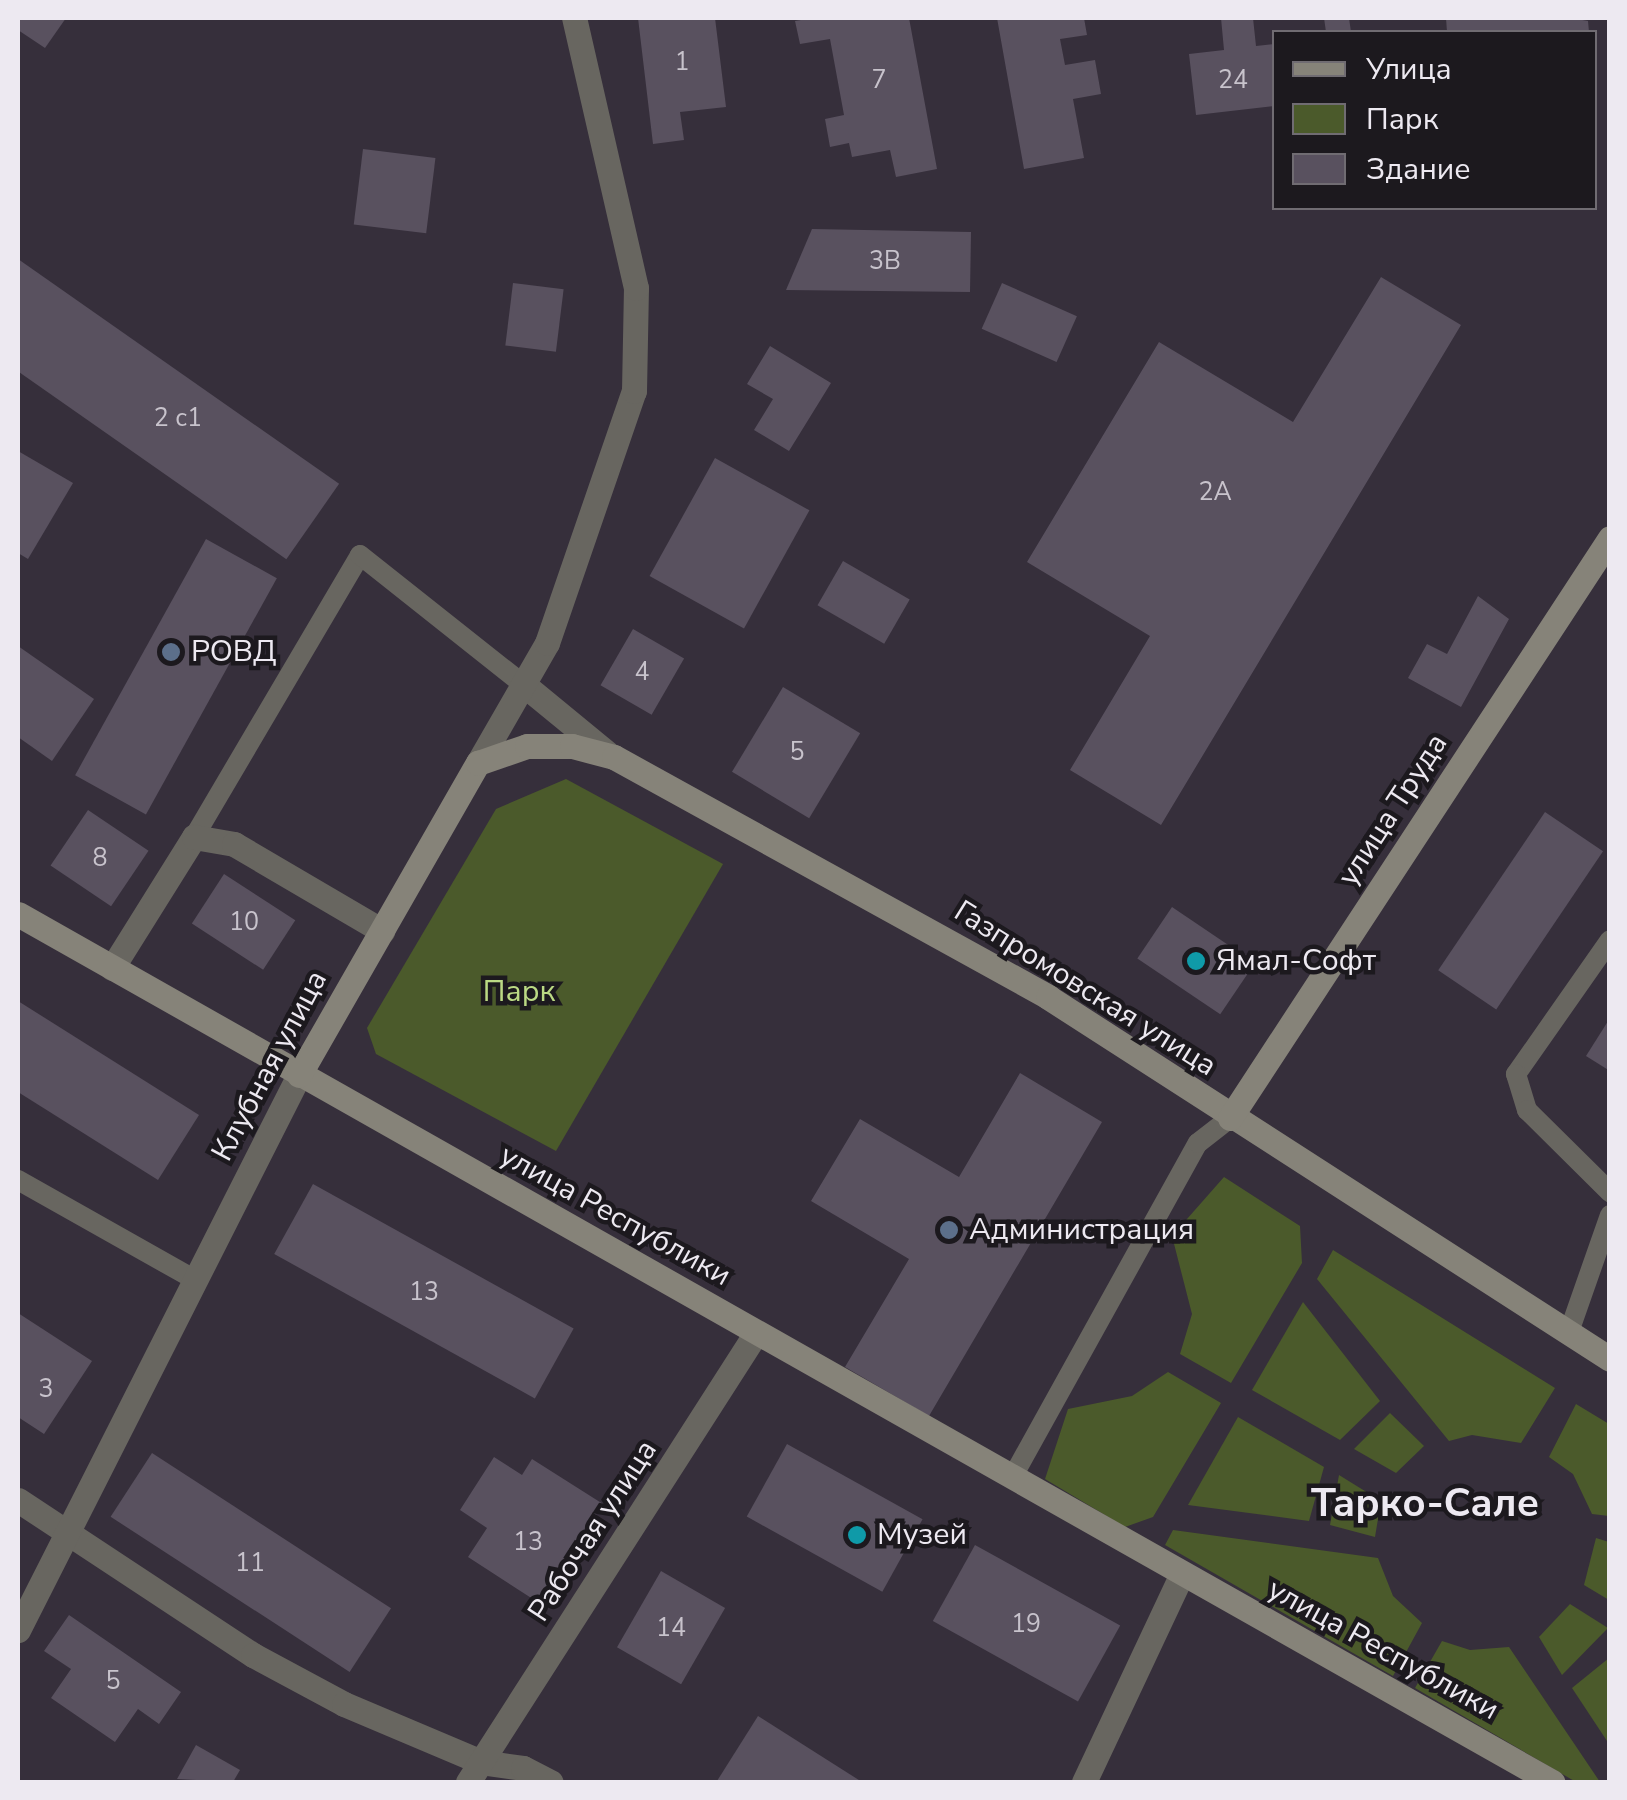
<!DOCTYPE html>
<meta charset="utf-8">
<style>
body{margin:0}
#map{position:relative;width:1627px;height:1800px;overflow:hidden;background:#362f3b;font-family:"Nunito Sans",sans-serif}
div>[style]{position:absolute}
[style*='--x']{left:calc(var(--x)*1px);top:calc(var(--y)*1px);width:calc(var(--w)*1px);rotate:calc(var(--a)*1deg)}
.green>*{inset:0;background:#4b5a2b}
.building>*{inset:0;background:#59515f;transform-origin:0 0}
.lane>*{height:20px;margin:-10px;padding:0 10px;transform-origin:10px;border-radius:10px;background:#686660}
.street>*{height:25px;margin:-12.5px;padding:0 12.5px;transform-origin:12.5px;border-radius:12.5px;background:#686660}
.secondary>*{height:25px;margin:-12.5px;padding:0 12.5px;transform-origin:12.5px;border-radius:12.5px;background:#868379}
.dots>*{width:28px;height:28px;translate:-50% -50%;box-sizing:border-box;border:5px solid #1c191e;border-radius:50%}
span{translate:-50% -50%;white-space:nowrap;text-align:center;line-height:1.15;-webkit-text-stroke:9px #1c191e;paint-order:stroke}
.number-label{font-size:25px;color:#c8c3cc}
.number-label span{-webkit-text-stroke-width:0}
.poi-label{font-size:30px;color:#ede9f1}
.left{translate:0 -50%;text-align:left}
.street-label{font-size:30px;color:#ede9f1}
.park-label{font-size:30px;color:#bbd984}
.district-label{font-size:40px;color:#ede9f1;font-weight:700}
.frame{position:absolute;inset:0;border:20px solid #ede9f1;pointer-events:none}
.legend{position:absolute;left:1272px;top:30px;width:325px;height:180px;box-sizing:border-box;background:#1c191e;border:2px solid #706c72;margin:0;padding:12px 18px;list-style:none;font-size:30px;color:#ede9f1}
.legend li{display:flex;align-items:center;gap:20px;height:50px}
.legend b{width:50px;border:2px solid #706c72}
</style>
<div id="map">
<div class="green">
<i style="clip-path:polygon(566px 779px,723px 864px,556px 1151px,376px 1054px,367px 1028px,496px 809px)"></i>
<i style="clip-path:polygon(1224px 1177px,1300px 1226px,1302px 1263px,1231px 1383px,1180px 1354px,1192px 1314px,1172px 1236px)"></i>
<i style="clip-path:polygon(1333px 1250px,1555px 1388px,1521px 1443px,1472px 1435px,1449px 1441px,1317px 1279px)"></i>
<i style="clip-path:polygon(1303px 1302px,1380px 1401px,1340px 1440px,1252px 1390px)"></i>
<i style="clip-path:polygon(1168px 1372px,1221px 1403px,1153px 1517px,1125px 1527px,1045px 1479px,1068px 1409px,1132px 1396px)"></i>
<i style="clip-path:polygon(1576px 1404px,1609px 1424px,1609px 1516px,1592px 1514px,1573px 1474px,1549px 1457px)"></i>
<i style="clip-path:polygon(1390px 1413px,1424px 1446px,1396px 1473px,1354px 1449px)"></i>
<i style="clip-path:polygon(1238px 1417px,1324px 1467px,1309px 1521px,1188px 1505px)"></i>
<i style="clip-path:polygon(1339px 1475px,1381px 1501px,1375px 1537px,1330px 1525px)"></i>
<i style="clip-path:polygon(1173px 1530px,1378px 1558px,1393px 1596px,1422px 1623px,1393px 1676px,1165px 1545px)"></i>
<i style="clip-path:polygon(1596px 1538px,1609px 1542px,1609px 1600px,1584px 1585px)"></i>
<i style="clip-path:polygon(1570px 1604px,1608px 1628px,1562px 1675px,1539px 1637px)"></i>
<i style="clip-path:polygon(1442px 1641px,1470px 1650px,1509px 1647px,1600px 1782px,1576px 1782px,1415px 1688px)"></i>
<i style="clip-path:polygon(1609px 1658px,1609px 1744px,1572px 1688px)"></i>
</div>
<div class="building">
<i style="clip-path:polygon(18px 18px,66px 18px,45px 48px,18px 30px)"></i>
<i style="clip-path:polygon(638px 18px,715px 18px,726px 107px,680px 112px,684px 140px,653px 144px)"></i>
<i style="clip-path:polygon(813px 18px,909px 18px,937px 169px,896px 177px,890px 150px,852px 157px,849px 143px,830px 147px,825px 119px,844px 115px,830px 39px,800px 44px,795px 21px)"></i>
<i style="clip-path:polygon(997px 18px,1084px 18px,1087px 35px,1060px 39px,1065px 65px,1095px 60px,1101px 94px,1073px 99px,1084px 158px,1024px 169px)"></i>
<i style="clip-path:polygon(1221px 18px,1253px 18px,1256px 46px,1274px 44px,1274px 106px,1196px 115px,1189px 54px,1224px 50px)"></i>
<i style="clip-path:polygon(1324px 18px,1349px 18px,1351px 32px,1326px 32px)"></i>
<i style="clip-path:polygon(1446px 18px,1571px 18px,1588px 21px,1589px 32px,1447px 32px)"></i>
<i style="left:363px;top:149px;width:73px;height:76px;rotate:7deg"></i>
<i style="clip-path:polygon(812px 229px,971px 232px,970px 292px,786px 290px)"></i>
<i style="left:18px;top:259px;width:392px;height:92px;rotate:35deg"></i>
<i style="clip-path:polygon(1381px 277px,1461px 325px,1161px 825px,1070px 770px,1150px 636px,1027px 562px,1159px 342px,1293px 422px)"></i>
<i style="left:513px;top:283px;width:51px;height:63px;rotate:7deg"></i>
<i style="left:1002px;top:283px;width:82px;height:50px;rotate:24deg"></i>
<i style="clip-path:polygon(770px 346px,831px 383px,789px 451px,754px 430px,773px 399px,747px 384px)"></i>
<i style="clip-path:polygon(18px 451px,73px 483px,28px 559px,18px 553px)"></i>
<i style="left:715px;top:458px;width:108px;height:135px;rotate:29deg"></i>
<i style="left:206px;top:539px;width:81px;height:270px;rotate:29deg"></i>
<i style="left:843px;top:561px;width:77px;height:51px;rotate:30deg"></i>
<i style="clip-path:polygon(1478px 596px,1509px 619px,1461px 707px,1408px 678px,1427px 644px,1447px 654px)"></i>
<i style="left:633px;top:629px;width:59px;height:65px;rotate:30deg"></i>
<i style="clip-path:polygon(18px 646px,94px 699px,52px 761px,18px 737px)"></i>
<i style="left:783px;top:687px;width:90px;height:99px;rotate:31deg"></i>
<i style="left:88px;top:810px;width:73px;height:67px;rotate:34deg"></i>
<i style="left:1545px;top:812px;width:70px;height:191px;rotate:34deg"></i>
<i style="left:224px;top:874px;width:85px;height:59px;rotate:33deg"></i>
<i style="left:1172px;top:907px;width:100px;height:62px;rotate:34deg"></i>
<i style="clip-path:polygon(18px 1001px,199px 1115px,158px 1180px,18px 1092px)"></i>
<i style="clip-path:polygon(1610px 1018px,1610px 1071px,1586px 1056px)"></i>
<i style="clip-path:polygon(1020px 1073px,1102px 1122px,929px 1416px,845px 1367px,909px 1259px,811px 1201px,860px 1119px,959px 1177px)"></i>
<i style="left:313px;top:1184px;width:298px;height:80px;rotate:29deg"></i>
<i style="clip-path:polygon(18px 1313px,92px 1361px,44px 1434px,18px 1417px)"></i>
<i style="left:787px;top:1444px;width:155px;height:83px;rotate:29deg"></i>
<i style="left:152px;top:1453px;width:285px;height:76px;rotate:33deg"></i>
<i style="clip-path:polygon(494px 1457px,522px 1475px,532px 1459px,603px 1504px,539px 1603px,468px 1557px,487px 1528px,460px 1510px)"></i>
<i style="left:975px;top:1545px;width:166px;height:87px;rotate:29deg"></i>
<i style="left:661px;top:1571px;width:74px;height:88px;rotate:30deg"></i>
<i style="clip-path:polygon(69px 1615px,181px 1692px,159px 1724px,138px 1709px,115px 1742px,51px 1698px,71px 1669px,44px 1651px)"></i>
<i style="clip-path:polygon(758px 1716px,862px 1782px,717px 1781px)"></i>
<i style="clip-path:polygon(196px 1745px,240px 1770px,233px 1782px,177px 1779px)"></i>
</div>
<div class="lane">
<i style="--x:194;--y:837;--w:327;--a:-59.5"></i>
<i style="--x:360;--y:555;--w:208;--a:38.4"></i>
<i style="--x:1610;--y:940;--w:164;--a:125"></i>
<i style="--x:1516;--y:1074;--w:38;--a:73"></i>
<i style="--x:1527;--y:1110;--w:117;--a:44.7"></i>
<i style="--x:18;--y:1180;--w:202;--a:29.4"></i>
<i style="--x:1569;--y:1332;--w:124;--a:-70.7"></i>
<i style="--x:1012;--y:1478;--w:383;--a:-61"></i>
<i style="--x:1198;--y:1143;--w:41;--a:-38"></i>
</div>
<div class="street">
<i style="--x:523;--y:684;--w:109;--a:39.4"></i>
<i style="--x:478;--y:763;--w:138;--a:-60.1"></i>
<i style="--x:547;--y:643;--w:267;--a:-71"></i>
<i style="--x:634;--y:391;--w:103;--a:-88.9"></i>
<i style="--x:636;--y:288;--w:277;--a:-102.9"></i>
<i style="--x:112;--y:968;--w:155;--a:-58"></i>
<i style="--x:194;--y:837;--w:41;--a:9.9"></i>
<i style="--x:234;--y:844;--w:172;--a:30.4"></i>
<i style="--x:18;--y:1500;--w:282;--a:33.4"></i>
<i style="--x:253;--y:1655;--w:103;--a:28.3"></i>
<i style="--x:344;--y:1704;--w:149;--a:22.9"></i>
<i style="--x:481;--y:1762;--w:42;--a:8.1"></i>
<i style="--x:523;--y:1768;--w:31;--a:27"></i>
<i style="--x:18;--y:1630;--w:622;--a:-63.15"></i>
<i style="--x:468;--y:1782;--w:533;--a:-57.32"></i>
<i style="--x:1084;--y:1782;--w:230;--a:-64.8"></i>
</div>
<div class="secondary">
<i style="--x:18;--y:914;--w:1763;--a:29.5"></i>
<i style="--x:299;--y:1075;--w:360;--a:-60.2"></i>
<i style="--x:478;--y:763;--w:52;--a:-19.1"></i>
<i style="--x:527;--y:746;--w:45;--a:0"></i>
<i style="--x:572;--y:746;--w:43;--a:14.7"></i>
<i style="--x:614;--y:757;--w:496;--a:28.9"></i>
<i style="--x:1048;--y:997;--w:668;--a:32.79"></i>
<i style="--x:1230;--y:1118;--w:693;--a:-56.77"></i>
</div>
<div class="dots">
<i style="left:171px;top:652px;background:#5c6f8a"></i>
<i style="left:1196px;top:961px;background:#0f9aa8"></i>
<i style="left:949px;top:1230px;background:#5c6f8a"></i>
<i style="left:857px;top:1535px;background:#0f9aa8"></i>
</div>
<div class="number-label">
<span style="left:682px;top:62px">1</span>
<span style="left:879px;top:80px">7</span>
<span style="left:1233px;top:80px">24</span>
<span style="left:885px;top:261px">3В</span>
<span style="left:178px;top:418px">2 с1</span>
<span style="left:1215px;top:492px">2А</span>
<span style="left:642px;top:672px">4</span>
<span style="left:797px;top:752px">5</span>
<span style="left:100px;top:858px">8</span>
<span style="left:244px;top:922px">10</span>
<span style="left:424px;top:1292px">13</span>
<span style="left:46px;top:1389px">3</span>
<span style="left:528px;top:1542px">13</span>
<span style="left:250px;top:1563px">11</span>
<span style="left:1026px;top:1624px">19</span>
<span style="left:671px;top:1628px">14</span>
<span style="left:113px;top:1681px">5</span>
</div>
<div class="poi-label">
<span class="left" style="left:191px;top:652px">РОВД</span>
<span class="left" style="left:1216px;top:961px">Ямал-Софт</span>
<span class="left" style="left:969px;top:1230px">Администрация</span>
<span class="left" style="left:877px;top:1535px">Музей</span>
</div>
<div class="street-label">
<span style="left:1393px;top:810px;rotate:-57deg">улица Труда</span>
<span style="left:1085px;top:989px;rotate:32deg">Газпромовская улица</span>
<span style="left:270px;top:1066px;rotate:-62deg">Клубная улица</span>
<span style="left:615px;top:1216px;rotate:29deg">улица Республики</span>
<span style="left:593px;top:1531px;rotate:-57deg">Рабочая улица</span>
<span style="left:1383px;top:1650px;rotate:29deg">улица Республики</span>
</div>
<div class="park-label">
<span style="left:519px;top:992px">Парк</span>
</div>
<div class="district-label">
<span style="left:1425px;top:1503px">Тарко-Сале</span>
</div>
<div class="frame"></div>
<ul class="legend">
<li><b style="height:12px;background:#868379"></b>Улица</li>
<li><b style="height:28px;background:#4b5a2b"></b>Парк</li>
<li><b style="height:28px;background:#59515f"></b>Здание</li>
</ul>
</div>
